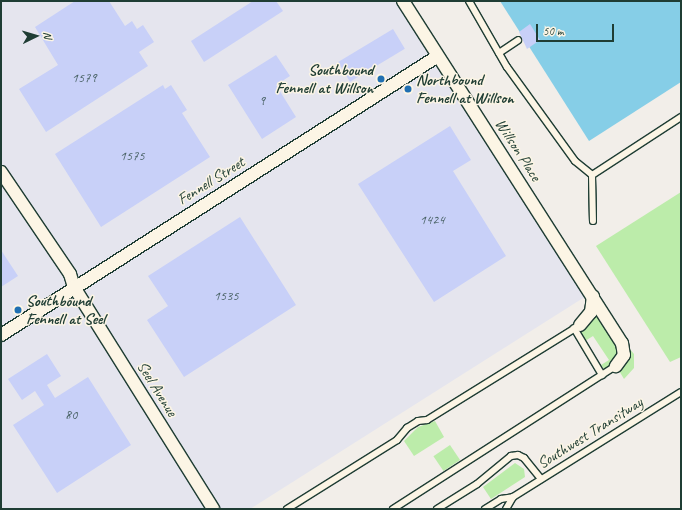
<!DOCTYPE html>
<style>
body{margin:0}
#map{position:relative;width:682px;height:510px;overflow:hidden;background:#f2eee9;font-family:Caveat,sans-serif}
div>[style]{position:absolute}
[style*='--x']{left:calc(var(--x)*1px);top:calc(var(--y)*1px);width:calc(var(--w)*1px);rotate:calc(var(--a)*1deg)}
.built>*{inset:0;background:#e5e5ee}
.green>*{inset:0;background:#bcecaa;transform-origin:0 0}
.water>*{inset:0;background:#86cee7}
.building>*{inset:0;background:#c8d0f8;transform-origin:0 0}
.roads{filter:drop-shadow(1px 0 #1f3d34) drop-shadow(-1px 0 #1f3d34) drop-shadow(0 1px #1f3d34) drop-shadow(0 -1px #1f3d34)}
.lane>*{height:6px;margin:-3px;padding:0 3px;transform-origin:3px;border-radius:3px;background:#fcf5e5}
.street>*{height:12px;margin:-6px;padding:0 6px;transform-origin:6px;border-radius:6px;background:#fcf5e5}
.dots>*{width:11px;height:11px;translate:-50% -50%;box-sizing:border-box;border:2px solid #fcf5e5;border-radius:50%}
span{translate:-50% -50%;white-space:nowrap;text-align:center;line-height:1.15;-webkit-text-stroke:3px #fcf5e5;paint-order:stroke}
.number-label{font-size:14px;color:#496265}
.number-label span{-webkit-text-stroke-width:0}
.poi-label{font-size:16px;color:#1f3d34;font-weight:700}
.right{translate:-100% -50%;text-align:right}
.left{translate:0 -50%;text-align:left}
.street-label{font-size:16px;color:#1f3d34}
.frame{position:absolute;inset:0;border:2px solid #1f3d34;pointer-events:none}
.north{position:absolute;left:16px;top:16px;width:40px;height:40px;-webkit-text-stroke:3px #fcf5e5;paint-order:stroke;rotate:85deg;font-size:11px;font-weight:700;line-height:16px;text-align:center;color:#1f3d34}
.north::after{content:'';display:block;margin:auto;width:14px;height:18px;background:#1f3d34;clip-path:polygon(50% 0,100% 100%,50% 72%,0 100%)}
.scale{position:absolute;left:536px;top:24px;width:78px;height:18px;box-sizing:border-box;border:2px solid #1f3d34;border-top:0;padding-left:5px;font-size:12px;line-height:14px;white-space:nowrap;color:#1f3d34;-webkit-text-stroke:3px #fcf5e5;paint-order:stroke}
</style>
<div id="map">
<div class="built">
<i style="clip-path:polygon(1px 1px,403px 1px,591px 293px,250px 509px,1px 509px)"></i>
</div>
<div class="green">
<i style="clip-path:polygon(681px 192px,681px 357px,670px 362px,596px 246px)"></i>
<i style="clip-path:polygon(596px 313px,600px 313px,620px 352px,617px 361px,605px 370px,601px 365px,609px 360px,593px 336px,585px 341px,579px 332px)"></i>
<i style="clip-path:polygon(629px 348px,634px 354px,634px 368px,624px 379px,618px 369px,629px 356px)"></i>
<i style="clip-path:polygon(435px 421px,444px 437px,414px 456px,404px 441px,418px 427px)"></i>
<i style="left:450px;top:445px;width:18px;height:20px;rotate:56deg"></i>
<i style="clip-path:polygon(515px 463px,524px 469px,525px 477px,491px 499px,483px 487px)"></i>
</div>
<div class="water">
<i style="clip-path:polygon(500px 1px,681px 1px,681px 82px,589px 141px)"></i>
</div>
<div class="building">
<i style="clip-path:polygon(75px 1px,109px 1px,125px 26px,132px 21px,137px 29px,143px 25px,154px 42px,139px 52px,148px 66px,46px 132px,19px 89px,58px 65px,35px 27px)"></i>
<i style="clip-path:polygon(253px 1px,276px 1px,283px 11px,204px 62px,191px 41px)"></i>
<i style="clip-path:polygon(530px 24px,540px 40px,527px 49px,519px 32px)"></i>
<i style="left:393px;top:29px;width:23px;height:64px;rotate:59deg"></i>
<i style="clip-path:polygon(276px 55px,290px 76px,276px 85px,296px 117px,262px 139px,228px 85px)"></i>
<i style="clip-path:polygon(163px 85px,165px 89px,171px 85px,187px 110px,182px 113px,210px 157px,101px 227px,55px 154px)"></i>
<i style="clip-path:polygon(450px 126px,471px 160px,453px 171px,506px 256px,434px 302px,358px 184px)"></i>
<i style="clip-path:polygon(240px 217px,296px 305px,184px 377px,147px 320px,168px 306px,148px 276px)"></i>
<i style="clip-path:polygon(1px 250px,18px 276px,1px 287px)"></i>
<i style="clip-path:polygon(47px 354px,61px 376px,47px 385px,55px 398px,88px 377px,131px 445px,57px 493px,13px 425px,44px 405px,35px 391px,22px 400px,8px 379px)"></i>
</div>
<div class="roads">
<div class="lane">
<i style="--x:469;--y:1;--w:76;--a:60.1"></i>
<i style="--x:507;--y:67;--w:116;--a:54.1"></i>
<i style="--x:575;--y:161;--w:22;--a:39"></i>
<i style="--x:592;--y:175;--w:46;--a:88.8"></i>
<i style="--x:499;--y:53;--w:23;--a:-34"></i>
<i style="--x:592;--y:175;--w:106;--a:-33.1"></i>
<i style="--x:574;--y:328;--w:55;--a:59.2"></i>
<i style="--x:287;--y:509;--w:130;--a:-32.1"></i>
<i style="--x:397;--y:440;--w:16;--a:-50"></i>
<i style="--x:407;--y:428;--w:13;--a:-32"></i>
<i style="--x:418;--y:421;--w:9;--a:-6"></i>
<i style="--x:427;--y:420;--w:180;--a:-31.8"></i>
<i style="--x:393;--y:509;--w:265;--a:-32.7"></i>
<i style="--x:437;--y:509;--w:47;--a:-32"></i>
<i style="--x:477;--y:484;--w:44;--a:-39.5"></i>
<i style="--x:511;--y:456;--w:7;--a:-8"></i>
<i style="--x:518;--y:455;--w:7;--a:27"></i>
<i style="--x:524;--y:458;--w:27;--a:51"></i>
<i style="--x:485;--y:509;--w:19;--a:-32"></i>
<i style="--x:501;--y:499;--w:12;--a:-9"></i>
<i style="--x:513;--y:497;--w:198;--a:-32"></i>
<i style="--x:506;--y:509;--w:14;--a:-60"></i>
</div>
<div class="street">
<i style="--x:403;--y:1;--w:406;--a:57.4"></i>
<i style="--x:622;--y:343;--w:12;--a:81"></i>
<i style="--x:624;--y:355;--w:14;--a:126"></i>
<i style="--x:1;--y:172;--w:123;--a:55.9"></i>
<i style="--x:70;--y:274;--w:14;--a:73"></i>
<i style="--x:74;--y:287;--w:262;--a:57.9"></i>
<i style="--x:580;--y:325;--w:17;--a:-50"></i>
<i style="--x:591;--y:312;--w:16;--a:-83"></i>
<i style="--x:1;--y:335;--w:518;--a:-32.56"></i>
</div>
</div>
<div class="dots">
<i style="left:381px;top:79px;background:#1f6fb2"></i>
<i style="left:408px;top:89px;background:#1f6fb2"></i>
<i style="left:18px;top:310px;background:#1f6fb2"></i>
</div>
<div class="number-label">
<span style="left:84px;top:78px">1579</span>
<span style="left:262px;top:101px">9</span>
<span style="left:132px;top:156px">1575</span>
<span style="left:432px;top:220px">1424</span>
<span style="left:226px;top:296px">1535</span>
<span style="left:71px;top:415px">80</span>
</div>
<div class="poi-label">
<span class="right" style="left:373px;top:79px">Southbound<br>Fennell at Willson</span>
<span class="left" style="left:416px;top:89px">Northbound<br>Fennell at Willson</span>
<span class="left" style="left:26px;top:310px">Southbound<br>Fennell at Seel</span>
</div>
<div class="street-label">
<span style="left:518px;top:150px;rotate:57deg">Willson Place</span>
<span style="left:211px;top:181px;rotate:-32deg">Fennell Street</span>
<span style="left:157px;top:389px;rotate:58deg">Seel Avenue</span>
<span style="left:590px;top:433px;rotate:-32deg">Southwest Transitway</span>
</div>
<div class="frame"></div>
<div class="north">N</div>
<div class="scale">50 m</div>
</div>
